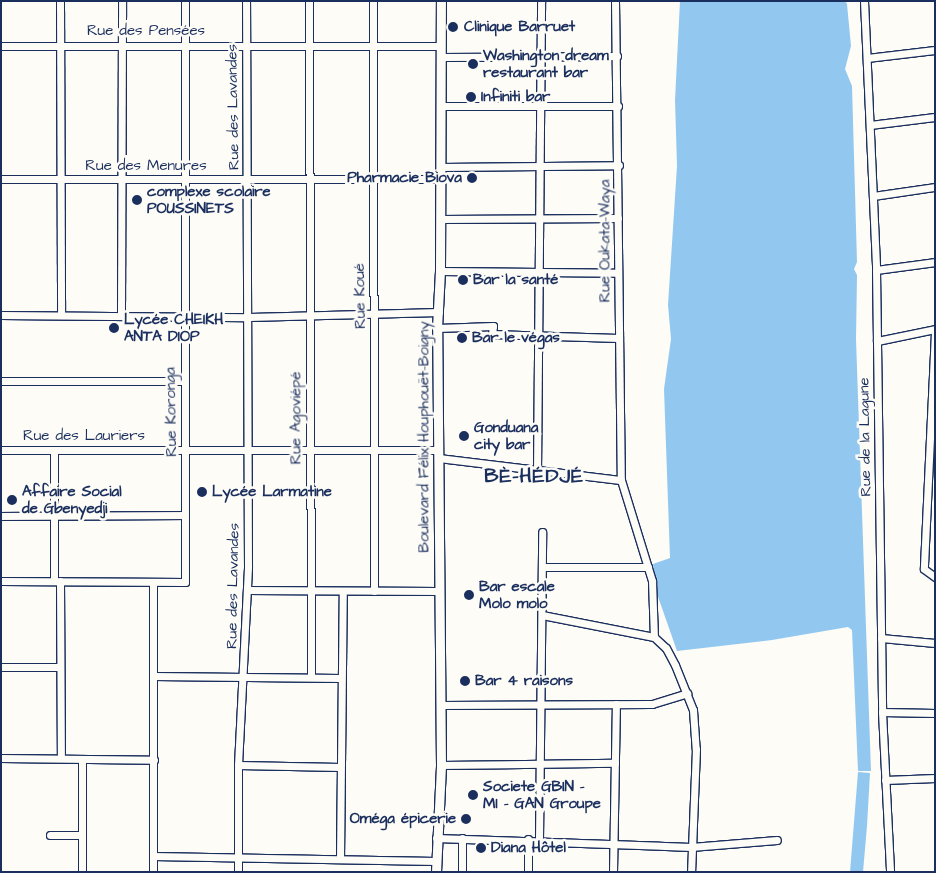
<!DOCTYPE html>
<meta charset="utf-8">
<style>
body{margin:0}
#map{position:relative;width:936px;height:873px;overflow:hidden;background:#fdfcf7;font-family:"Architects Daughter",sans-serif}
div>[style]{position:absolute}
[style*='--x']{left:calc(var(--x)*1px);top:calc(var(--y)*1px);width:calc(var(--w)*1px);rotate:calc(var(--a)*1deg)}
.water>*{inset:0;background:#92c8f0}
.roads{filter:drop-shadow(1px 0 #1b2f5e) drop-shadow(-1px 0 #1b2f5e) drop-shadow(0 1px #1b2f5e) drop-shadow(0 -1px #1b2f5e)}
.minor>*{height:7px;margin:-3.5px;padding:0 3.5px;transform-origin:3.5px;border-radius:3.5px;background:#fdfcf7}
.tertiary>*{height:9px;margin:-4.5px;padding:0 4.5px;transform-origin:4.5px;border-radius:4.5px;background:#fdfcf7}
.dots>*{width:14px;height:14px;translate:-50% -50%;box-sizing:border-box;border:2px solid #fdfcf7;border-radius:50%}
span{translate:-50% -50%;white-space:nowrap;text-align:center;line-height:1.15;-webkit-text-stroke:5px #fdfcf7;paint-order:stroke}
.poi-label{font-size:15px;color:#1b2f5e;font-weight:700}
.left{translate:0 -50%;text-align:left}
.right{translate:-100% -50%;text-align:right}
.street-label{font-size:15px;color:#1b2f5e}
.district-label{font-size:20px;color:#1b2f5e;font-weight:700;letter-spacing:1px}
.frame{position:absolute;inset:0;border:2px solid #1b2f5e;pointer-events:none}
</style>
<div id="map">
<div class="water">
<i style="clip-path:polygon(680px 1px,845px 1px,847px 4px,851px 46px,845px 69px,852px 86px,857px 262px,854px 269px,857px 275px,856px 339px,871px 771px,858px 771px,852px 630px,848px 627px,772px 640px,677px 651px,656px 591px,653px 564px,670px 558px,664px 389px,671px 339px,668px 305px,677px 166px,675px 100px)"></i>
<i style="clip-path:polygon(858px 772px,870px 773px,867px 826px,863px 872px,850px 872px)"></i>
</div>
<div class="roads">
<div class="minor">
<i style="--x:60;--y:1;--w:313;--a:89.8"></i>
<i style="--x:309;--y:1;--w:676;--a:89.83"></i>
<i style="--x:373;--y:1;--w:590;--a:89.9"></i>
<i style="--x:615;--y:1;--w:479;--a:89.3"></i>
<i style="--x:621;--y:480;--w:106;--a:72.9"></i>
<i style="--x:652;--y:581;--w:56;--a:88"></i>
<i style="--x:654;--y:637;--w:16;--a:43"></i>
<i style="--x:666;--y:648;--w:19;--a:62"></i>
<i style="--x:675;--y:665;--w:48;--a:68.2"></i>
<i style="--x:693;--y:710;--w:39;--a:86"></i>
<i style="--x:696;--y:749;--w:123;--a:92.3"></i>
<i style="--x:864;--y:1;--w:269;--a:87.4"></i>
<i style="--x:876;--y:270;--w:442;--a:89.2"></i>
<i style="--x:882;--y:712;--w:160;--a:87.1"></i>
<i style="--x:1;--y:46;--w:439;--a:0"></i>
<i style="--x:440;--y:57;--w:177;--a:-0.3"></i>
<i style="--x:867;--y:58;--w:68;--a:-6.7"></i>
<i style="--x:441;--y:106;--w:177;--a:0"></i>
<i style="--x:870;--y:125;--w:65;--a:-7"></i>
<i style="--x:441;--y:167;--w:178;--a:-0.6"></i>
<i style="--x:1;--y:179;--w:439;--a:0"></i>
<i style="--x:873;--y:196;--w:63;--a:-8.3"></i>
<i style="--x:440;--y:219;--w:178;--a:-0.3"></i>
<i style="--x:876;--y:270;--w:60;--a:-7.7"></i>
<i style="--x:440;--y:271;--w:178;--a:0.6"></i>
<i style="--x:121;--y:314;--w:313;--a:-89.8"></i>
<i style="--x:1;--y:315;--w:248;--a:0.5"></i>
<i style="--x:249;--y:317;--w:190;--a:-1.5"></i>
<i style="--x:437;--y:328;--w:56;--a:-2"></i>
<i style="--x:493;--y:326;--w:8;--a:97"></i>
<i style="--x:492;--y:334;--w:126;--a:1.8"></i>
<i style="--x:935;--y:332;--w:237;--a:92.7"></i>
<i style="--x:924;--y:569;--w:14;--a:36"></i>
<i style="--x:877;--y:341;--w:59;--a:-11.7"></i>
<i style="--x:1;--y:381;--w:183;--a:0"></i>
<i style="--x:1;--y:450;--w:436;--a:0"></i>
<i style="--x:54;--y:450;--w:131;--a:90"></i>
<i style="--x:438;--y:458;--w:184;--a:6.9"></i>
<i style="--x:537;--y:472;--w:471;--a:-89.5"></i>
<i style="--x:1;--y:516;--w:184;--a:-0.3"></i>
<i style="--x:543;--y:567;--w:105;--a:0"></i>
<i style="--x:1;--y:581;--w:184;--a:0.3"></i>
<i style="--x:185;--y:582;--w:581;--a:-90"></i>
<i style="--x:60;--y:581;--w:177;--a:89.7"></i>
<i style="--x:247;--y:590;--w:191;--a:0.3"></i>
<i style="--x:542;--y:615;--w:114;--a:11.1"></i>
<i style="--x:881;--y:638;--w:54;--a:5.3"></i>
<i style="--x:1;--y:667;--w:59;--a:0"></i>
<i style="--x:154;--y:676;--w:186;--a:0.6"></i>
<i style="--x:441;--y:705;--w:211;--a:-0.3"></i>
<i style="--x:652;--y:704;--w:37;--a:-17"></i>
<i style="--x:882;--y:712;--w:53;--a:1.1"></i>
<i style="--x:1;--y:758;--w:153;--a:0.7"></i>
<i style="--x:238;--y:765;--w:102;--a:1.1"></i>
<i style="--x:441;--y:765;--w:174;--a:-0.7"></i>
<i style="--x:885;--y:780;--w:50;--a:-2.3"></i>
<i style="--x:50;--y:835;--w:32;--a:0"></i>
<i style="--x:82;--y:835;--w:76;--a:-90"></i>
<i style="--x:82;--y:835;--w:37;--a:90"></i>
<i style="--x:436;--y:838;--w:255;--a:2"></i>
<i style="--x:691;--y:847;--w:86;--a:-4.7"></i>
<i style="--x:462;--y:838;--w:34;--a:90"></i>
<i style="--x:539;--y:839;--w:307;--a:-89.4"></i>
<i style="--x:153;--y:856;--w:283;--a:1"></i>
<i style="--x:340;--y:859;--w:268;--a:-89.4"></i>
<i style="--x:153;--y:872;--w:290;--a:-90"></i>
<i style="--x:238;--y:872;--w:107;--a:-90"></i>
<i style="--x:238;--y:765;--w:199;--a:-87.1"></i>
<i style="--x:248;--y:566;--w:565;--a:-90.2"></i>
<i style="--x:528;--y:872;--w:33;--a:-90"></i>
<i style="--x:613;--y:872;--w:168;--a:-89"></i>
</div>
<div class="tertiary">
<i style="--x:436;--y:872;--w:107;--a:-87.3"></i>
<i style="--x:441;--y:765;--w:437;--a:-90.5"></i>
<i style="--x:437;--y:328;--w:57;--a:-87"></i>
<i style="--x:440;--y:271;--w:270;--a:-89.8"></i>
</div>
</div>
<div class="dots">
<i style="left:453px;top:27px;background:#1b2f5e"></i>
<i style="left:473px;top:64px;background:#1b2f5e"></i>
<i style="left:471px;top:97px;background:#1b2f5e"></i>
<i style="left:472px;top:178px;background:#1b2f5e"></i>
<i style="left:137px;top:200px;background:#1b2f5e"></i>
<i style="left:463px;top:280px;background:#1b2f5e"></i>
<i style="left:114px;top:328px;background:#1b2f5e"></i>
<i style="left:462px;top:338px;background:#1b2f5e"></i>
<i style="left:464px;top:436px;background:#1b2f5e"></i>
<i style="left:202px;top:492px;background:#1b2f5e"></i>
<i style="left:12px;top:500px;background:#1b2f5e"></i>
<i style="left:469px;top:595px;background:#1b2f5e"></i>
<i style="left:465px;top:681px;background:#1b2f5e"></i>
<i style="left:473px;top:795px;background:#1b2f5e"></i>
<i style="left:466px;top:819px;background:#1b2f5e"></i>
<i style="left:481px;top:848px;background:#1b2f5e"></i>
</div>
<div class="poi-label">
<span class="left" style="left:464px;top:27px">Clinique Barruet</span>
<span class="left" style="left:483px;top:64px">Washington dream<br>restaurant bar</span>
<span class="left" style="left:481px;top:97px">Infiniti bar</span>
<span class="right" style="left:462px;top:178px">Pharmacie Biova</span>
<span class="left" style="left:147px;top:200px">complexe scolaire<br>POUSSINETS</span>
<span class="left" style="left:473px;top:280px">Bar la santé</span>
<span class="left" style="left:124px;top:328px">Lycée CHEIKH<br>ANTA DIOP</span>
<span class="left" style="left:472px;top:338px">Bar le végas</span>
<span class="left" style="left:474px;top:436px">Gonduana<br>city bar</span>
<span class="left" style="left:22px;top:500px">Affaire Social<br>de Gbenyedji</span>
<span class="left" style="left:212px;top:492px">Lycée Larmatine</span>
<span class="left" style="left:479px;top:595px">Bar escale<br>Molo molo</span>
<span class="left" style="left:475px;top:681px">Bar 4 raisons</span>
<span class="left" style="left:483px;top:795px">Societe GBIN -<br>MI - GAN Groupe</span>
<span class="right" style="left:456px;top:819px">Oméga épicerie</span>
<span class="left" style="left:491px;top:848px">Diana Hôtel</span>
</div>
<div class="street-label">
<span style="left:146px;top:31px">Rue des Pensées</span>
<span style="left:233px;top:107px;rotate:-91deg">Rue des Lavandes</span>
<span style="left:146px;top:166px">Rue des Menures</span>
<span style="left:605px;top:241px;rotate:-90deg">Rue Oukata-Waya</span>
<span style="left:360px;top:296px;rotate:-91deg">Rue Koué</span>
<span style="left:171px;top:412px;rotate:-91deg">Rue Koronga</span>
<span style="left:296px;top:418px;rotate:-90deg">Rue Agoviépé</span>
<span style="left:84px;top:436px">Rue des Lauriers</span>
<span style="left:424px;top:437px;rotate:-90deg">Boulevard Félix Houphouët-Boigny</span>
<span style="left:865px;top:437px;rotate:-91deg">Rue de la Lagune</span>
<span style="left:233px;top:586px;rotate:-89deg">Rue des Lavandes</span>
</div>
<div class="district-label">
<span style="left:534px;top:476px">BÈ-HÉDJÉ</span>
</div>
<div class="frame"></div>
</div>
